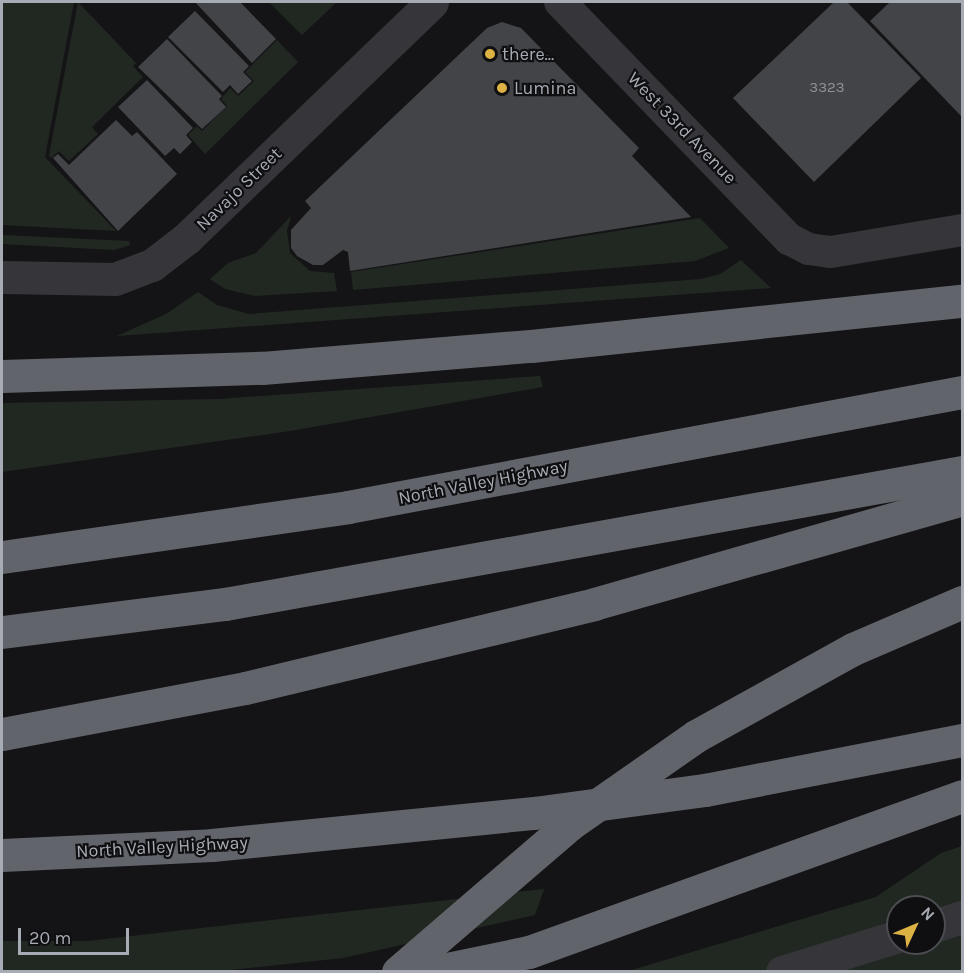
<!DOCTYPE html>
<style>
body{margin:0}
#map{position:relative;width:964px;height:973px;overflow:hidden;background:#141416;font-family:Karla,sans-serif}
div>[style]{position:absolute}
[style*='--x']{left:calc(var(--x)*1px);top:calc(var(--y)*1px);width:calc(var(--w)*1px);rotate:calc(var(--a)*1deg)}
.green>*{inset:0;background:#212822}
.building>*{inset:0;background:#434448}
.minor>*{height:32px;margin:-16px;padding:0 16px;transform-origin:16px;border-radius:16px;background:#36363a}
.tertiary>*{height:33px;margin:-16.5px;padding:0 16.5px;transform-origin:16.5px;border-radius:16.5px;background:#36363a}
.motorway>*{height:33px;margin:-16.5px;padding:0 16.5px;transform-origin:16.5px;border-radius:16.5px;background:#62646b}
.motorway-bridge>*{height:33px;margin:-16.5px;padding:0 16.5px;transform-origin:16.5px;border-radius:16.5px;background:#62646b}
.dots>*{width:16px;height:16px;translate:-50% -50%;box-sizing:border-box;border:3px solid #0f0f11;border-radius:50%}
span{translate:-50% -50%;white-space:nowrap;text-align:center;line-height:1.15;-webkit-text-stroke:4.5px #0f0f11;paint-order:stroke}
.number-label{font-size:15px;color:#8e9199}
.number-label span{-webkit-text-stroke-width:0}
.poi-label{font-size:18px;color:#a7abb4}
.left{translate:0 -50%;text-align:left}
.street-label{font-size:18px;color:#a7abb4}
.frame{position:absolute;inset:0;border:3px solid #a7abb4;pointer-events:none}
.north{position:absolute;left:886px;top:895px;width:60px;height:60px;box-sizing:border-box;background:#0f0f11;border:2px solid #4c4d52;border-radius:50%;rotate:46deg;font-size:16px;font-weight:700;line-height:24px;text-align:center;color:#a7abb4}
.north::after{content:'';display:block;margin:auto;width:21px;height:27px;background:#ddb244;clip-path:polygon(50% 0,100% 100%,50% 72%,0 100%)}
.scale{position:absolute;left:18px;top:928px;width:111px;height:27px;box-sizing:border-box;border:3px solid #a7abb4;border-top:0;padding-left:8px;font-size:18px;line-height:21px;white-space:nowrap;color:#a7abb4;-webkit-text-stroke:4px #0f0f11;paint-order:stroke}
</style>
<div id="map">
<div class="green">
<i style="clip-path:polygon(2px 2px,74px 2px,45px 157px,116px 231px,2px 225px)"></i>
<i style="clip-path:polygon(78px 2px,136px 63px,133px 66px,143px 77px,92px 127px,98px 134px,69px 161px,59px 151px,51px 158px,49px 155px)"></i>
<i style="clip-path:polygon(269px 2px,337px 2px,302px 35px)"></i>
<i style="clip-path:polygon(277px 40px,298px 62px,205px 154px,188px 135px,197px 126px,202px 131px,227px 106px,221px 99px,230px 88px,238px 96px,254px 81px,245px 72px)"></i>
<i style="clip-path:polygon(291px 216px,287px 231px,290px 253px,310px 271px,334px 273px,337px 291px,255px 296px,225px 289px,210px 279px,228px 263px,256px 253px)"></i>
<i style="clip-path:polygon(700px 218px,729px 248px,695px 261px,353px 290px,351px 272px)"></i>
<i style="clip-path:polygon(2px 235px,129px 241px,130px 245px,114px 250px,2px 244px)"></i>
<i style="clip-path:polygon(741px 260px,771px 288px,117px 336px,166px 314px,198px 292px,217px 305px,249px 314px,701px 279px,720px 274px)"></i>
<i style="clip-path:polygon(540px 376px,543px 387px,290px 431px,2px 472px,2px 403px,219px 399px)"></i>
<i style="clip-path:polygon(evenodd,962px 846px,962px 971px,625px 972px,876px 897px,941px 853px,962px 846px,898px 907px,934px 907px,934px 943px,898px 943px,898px 907px)"></i>
<i style="clip-path:polygon(544px 889px,535px 915px,343px 958px,221px 971px,2px 971px,2px 941px,88px 941px)"></i>
</div>
<div class="building">
<i style="clip-path:polygon(195px 2px,240px 2px,276px 39px,252px 63px)"></i>
<i style="clip-path:polygon(834px 2px,847px 2px,921px 78px,814px 182px,733px 98px)"></i>
<i style="clip-path:polygon(890px 2px,962px 2px,962px 117px,870px 21px)"></i>
<i style="clip-path:polygon(195px 11px,249px 66px,243px 72px,252px 81px,238px 94px,230px 85px,223px 92px,168px 37px)"></i>
<i style="clip-path:polygon(502px 22px,521px 28px,639px 148px,632px 156px,691px 217px,350px 271px,348px 252px,343px 250px,323px 265px,313px 265px,297px 256px,291px 248px,291px 230px,311px 208px,305px 201px,487px 28px)"></i>
<i style="clip-path:polygon(167px 39px,222px 96px,219px 99px,226px 107px,202px 129px,138px 67px)"></i>
<i style="clip-path:polygon(147px 80px,193px 128px,186px 135px,192px 142px,180px 154px,174px 148px,165px 156px,118px 107px)"></i>
<i style="clip-path:polygon(116px 120px,132px 136px,137px 132px,177px 174px,118px 231px,53px 158px,58px 154px,69px 165px)"></i>
</div>
<div class="minor">
<i style="--x:560;--y:2;--w:330;--a:46"></i>
<i style="--x:789;--y:239;--w:22;--a:27"></i>
<i style="--x:809;--y:249;--w:22;--a:8"></i>
<i style="--x:831;--y:252;--w:133;--a:-9.5"></i>
</div>
<div class="tertiary">
<i style="--x:2;--y:277;--w:113;--a:1"></i>
<i style="--x:115;--y:279;--w:40;--a:-21"></i>
<i style="--x:152;--y:265;--w:44;--a:-37.6"></i>
<i style="--x:187;--y:238;--w:340;--a:-43.9"></i>
<i style="--x:934;--y:926;--w:29;--a:-18"></i>
<i style="--x:782;--y:972;--w:121;--a:-17.2"></i>
</div>
<div class="motorway">
<i style="--x:2;--y:376;--w:260;--a:-1.8"></i>
<i style="--x:262;--y:368;--w:270;--a:-4.7"></i>
<i style="--x:531;--y:346;--w:433;--a:-6"></i>
<i style="--x:2;--y:557;--w:350;--a:-8.2"></i>
<i style="--x:348;--y:507;--w:625;--a:-10.61"></i>
<i style="--x:2;--y:632;--w:225;--a:-7.2"></i>
<i style="--x:225;--y:604;--w:749;--a:-10.15"></i>
<i style="--x:2;--y:734;--w:247;--a:-10.7"></i>
<i style="--x:245;--y:688;--w:359;--a:-13.5"></i>
<i style="--x:594;--y:604;--w:383;--a:-15.9"></i>
<i style="--x:2;--y:855;--w:210;--a:-2.7"></i>
<i style="--x:212;--y:845;--w:324;--a:-5.7"></i>
<i style="--x:534;--y:813;--w:173;--a:-7.7"></i>
<i style="--x:705;--y:790;--w:262;--a:-11"></i>
<i style="--x:433;--y:972;--w:98;--a:-11.8"></i>
<i style="--x:529;--y:952;--w:460;--a:-19.8"></i>
</div>
<div class="motorway-bridge">
<i style="--x:398;--y:972;--w:227;--a:-40.7"></i>
<i style="--x:570;--y:824;--w:154;--a:-34.9"></i>
<i style="--x:696;--y:736;--w:179;--a:-29"></i>
<i style="--x:853;--y:649;--w:119;--a:-23.3"></i>
</div>
<div class="dots">
<i style="left:490px;top:54px;background:#ddb244"></i>
<i style="left:502px;top:88px;background:#ddb244"></i>
</div>
<div class="number-label">
<span style="left:827px;top:88px">3323</span>
</div>
<div class="poi-label">
<span class="left" style="left:502px;top:54px">there...</span>
<span class="left" style="left:514px;top:88px">Lumina</span>
</div>
<div class="street-label">
<span style="left:682px;top:128px;rotate:46deg">West 33rd Avenue</span>
<span style="left:239px;top:189px;rotate:-44deg">Navajo Street</span>
<span style="left:483px;top:482px;rotate:-11deg">North Valley Highway</span>
<span style="left:162px;top:847px;rotate:-3deg">North Valley Highway</span>
</div>
<div class="frame"></div>
<div class="north">N</div>
<div class="scale">20 m</div>
</div>
